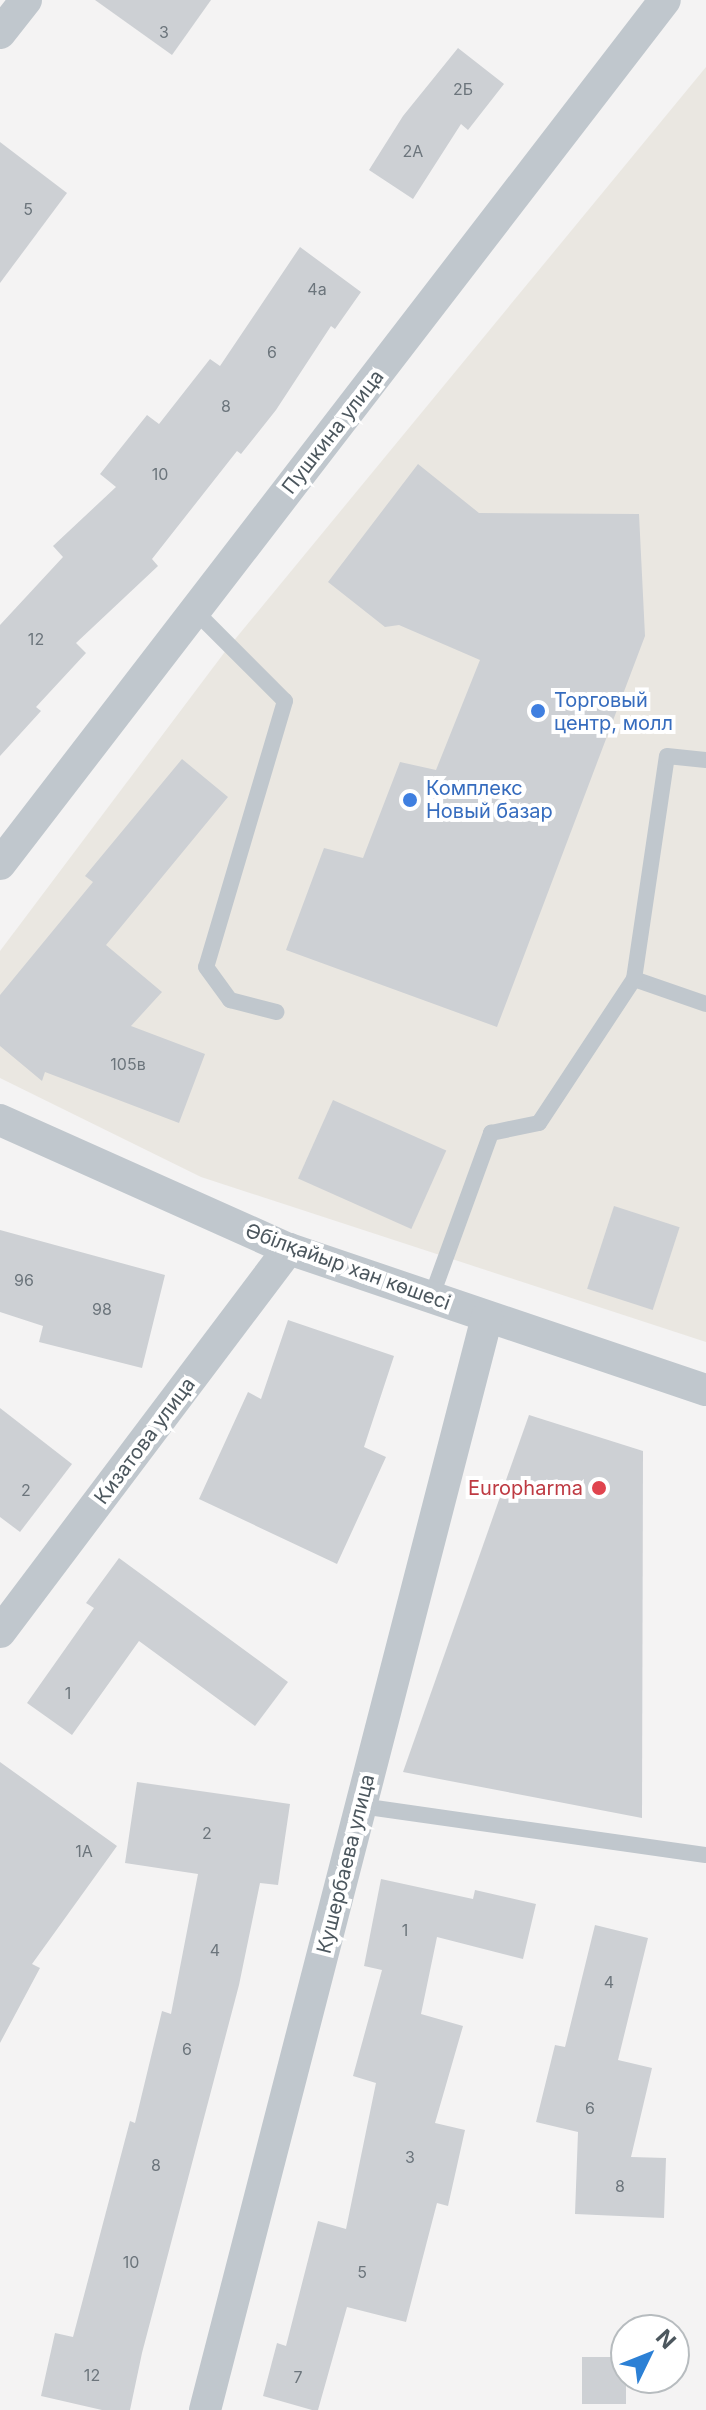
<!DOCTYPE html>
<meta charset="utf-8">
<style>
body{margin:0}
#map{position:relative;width:706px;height:2410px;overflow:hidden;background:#f4f3f3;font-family:Inter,sans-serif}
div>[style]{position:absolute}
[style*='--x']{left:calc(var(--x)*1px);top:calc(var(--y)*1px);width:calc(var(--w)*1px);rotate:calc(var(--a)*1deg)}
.commercial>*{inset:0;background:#eae7e1}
.building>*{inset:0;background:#cdd0d4;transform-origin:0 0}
.lane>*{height:16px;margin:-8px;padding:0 8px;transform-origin:8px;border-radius:8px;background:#c0c7cd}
.street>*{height:32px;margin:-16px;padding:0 16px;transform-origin:16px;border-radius:16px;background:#c0c7cd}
.dots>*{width:22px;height:22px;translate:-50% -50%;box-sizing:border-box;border:4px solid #fff;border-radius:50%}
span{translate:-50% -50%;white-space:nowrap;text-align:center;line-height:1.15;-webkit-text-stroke:8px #fff;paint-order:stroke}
.number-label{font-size:16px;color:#6c757c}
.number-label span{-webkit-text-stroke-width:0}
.street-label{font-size:20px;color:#4c575e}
.shop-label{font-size:20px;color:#366cbe}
.left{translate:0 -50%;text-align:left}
.health-label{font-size:20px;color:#be3a42}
.right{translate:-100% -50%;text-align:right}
.north{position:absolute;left:610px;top:2314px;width:80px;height:80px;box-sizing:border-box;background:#fff;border:2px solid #b7bcbf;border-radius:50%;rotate:47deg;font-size:22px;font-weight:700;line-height:32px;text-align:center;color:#4c575e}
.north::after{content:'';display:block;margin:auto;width:28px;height:36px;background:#2c80d5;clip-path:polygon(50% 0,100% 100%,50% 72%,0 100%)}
</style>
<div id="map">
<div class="commercial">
<i style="clip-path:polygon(706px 67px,706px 1342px,201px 1177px,0 1078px,0 951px,227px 649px)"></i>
</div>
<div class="building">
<i style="clip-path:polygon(95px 0,211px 0,172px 55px)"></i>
<i style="clip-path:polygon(458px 48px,504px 84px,468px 130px,461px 124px,413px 199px,369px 170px,403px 116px)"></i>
<i style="clip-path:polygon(0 142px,67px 193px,0 283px)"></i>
<i style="clip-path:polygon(300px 247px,361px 292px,335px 329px,331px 326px,276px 410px,241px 454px,237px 451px,152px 559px,158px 566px,76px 643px,86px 653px,36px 707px,41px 711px,0 756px,0 625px,63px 557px,53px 546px,116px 487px,100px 474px,147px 415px,159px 424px,210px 359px,220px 366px)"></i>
<i style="clip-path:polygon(418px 464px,479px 513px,639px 514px,645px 636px,497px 1027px,286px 950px,324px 848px,363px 858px,400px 762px,436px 770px,480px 660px,399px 625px,385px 627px,328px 582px)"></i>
<i style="clip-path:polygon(182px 759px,228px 797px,106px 945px,162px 992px,131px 1026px,205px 1054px,179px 1123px,45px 1072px,42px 1081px,0 1046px,0 995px,93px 882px,85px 876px)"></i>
<i style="left:333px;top:1100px;width:124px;height:86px;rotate:24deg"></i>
<i style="left:614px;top:1206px;width:69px;height:87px;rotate:18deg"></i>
<i style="clip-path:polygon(0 1230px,165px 1275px,142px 1368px,39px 1342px,43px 1326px,0 1312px)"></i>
<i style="clip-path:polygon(288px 1320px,394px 1356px,364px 1447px,386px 1457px,337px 1564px,199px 1499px,248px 1392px,261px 1399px)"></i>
<i style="clip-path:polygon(0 1408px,72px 1464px,20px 1532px,0 1517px)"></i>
<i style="clip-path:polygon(529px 1415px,643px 1451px,642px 1818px,403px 1772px)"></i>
<i style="clip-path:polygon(119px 1558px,288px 1682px,255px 1726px,139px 1641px,72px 1735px,27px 1703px,94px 1608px,86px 1603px)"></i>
<i style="clip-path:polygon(0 1762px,117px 1846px,32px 1964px,40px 1968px,0 2043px)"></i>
<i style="clip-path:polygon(137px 1782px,290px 1804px,278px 1885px,260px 1883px,239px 1985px,142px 2353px,130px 2410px,102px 2410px,41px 2396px,55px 2333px,73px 2337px,130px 2121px,135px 2123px,162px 2011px,171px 2014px,198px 1874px,125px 1863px)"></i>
<i style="clip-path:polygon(381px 1879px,473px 1899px,475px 1890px,536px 1904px,523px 1959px,437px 1937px,421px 2014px,463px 2026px,435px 2123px,465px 2130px,448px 2206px,437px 2203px,406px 2322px,347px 2307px,318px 2410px,312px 2410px,263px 2396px,277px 2343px,286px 2346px,318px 2221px,346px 2229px,376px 2083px,353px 2076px,382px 1970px,364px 1966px)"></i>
<i style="clip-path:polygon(595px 1925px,648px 1938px,618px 2060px,652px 2068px,631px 2157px,666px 2158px,664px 2218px,575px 2214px,578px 2132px,536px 2122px,555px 2045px,565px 2047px)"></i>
<i style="left:626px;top:2357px;width:47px;height:44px;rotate:90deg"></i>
</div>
<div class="lane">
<i style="--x:195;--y:611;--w:127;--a:45"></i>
<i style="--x:285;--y:701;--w:277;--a:106.5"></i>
<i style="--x:206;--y:967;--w:41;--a:54"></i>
<i style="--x:230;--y:1000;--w:48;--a:14.6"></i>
<i style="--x:634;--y:979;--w:76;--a:19.1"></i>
<i style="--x:431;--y:1298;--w:176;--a:-70"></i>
<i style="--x:491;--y:1133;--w:49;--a:-11.8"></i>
<i style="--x:539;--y:1123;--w:173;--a:-56.6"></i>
<i style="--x:634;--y:979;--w:225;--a:-81.6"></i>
<i style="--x:667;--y:756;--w:39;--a:6"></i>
<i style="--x:361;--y:1806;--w:348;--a:8.1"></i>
</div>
<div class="street">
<i style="--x:0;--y:33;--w:42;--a:-51.8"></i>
<i style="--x:0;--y:864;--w:1090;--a:-52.42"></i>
<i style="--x:0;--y:1120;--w:316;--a:24.1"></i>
<i style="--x:289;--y:1249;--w:440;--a:18.7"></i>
<i style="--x:0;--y:1632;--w:480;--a:-53"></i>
<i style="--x:205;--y:2410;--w:1129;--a:-75.53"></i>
</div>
<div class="dots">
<i style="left:538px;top:711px;background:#3f7fe0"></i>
<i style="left:410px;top:800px;background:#3f7fe0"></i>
<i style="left:599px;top:1488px;background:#e0444e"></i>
</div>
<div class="number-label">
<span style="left:164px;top:32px">3</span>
<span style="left:463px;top:89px">2Б</span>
<span style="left:413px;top:151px">2А</span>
<span style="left:28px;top:209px">5</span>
<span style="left:317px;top:289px">4а</span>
<span style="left:272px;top:352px">6</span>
<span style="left:226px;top:406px">8</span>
<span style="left:160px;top:474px">10</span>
<span style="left:36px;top:639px">12</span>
<span style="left:128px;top:1064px">105в</span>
<span style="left:24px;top:1280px">96</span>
<span style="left:102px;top:1309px">98</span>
<span style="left:26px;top:1490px">2</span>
<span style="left:68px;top:1693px">1</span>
<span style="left:207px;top:1833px">2</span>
<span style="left:84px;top:1851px">1А</span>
<span style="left:405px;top:1930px">1</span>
<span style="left:215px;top:1950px">4</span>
<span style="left:609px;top:1982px">4</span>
<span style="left:187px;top:2049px">6</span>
<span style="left:590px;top:2108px">6</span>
<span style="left:410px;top:2157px">3</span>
<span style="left:156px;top:2165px">8</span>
<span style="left:620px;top:2186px">8</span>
<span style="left:131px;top:2262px">10</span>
<span style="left:362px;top:2272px">5</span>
<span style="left:92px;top:2375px">12</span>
<span style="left:298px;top:2377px">7</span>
</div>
<div class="street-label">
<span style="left:333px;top:432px;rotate:-52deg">Пушкина улица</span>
<span style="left:348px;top:1267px;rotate:20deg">Әбілқайыр хан көшесі</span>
<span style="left:145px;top:1441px;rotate:-53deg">Кизатова улица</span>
<span style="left:346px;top:1864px;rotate:-76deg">Кушербаева улица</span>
</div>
<div class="shop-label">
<span class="left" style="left:554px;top:712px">Торговый<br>центр, молл</span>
<span class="left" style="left:426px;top:800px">Комплекс<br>Новый базар</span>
</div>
<div class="health-label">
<span class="right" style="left:583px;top:1488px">Europharma</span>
</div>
<div class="north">N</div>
</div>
